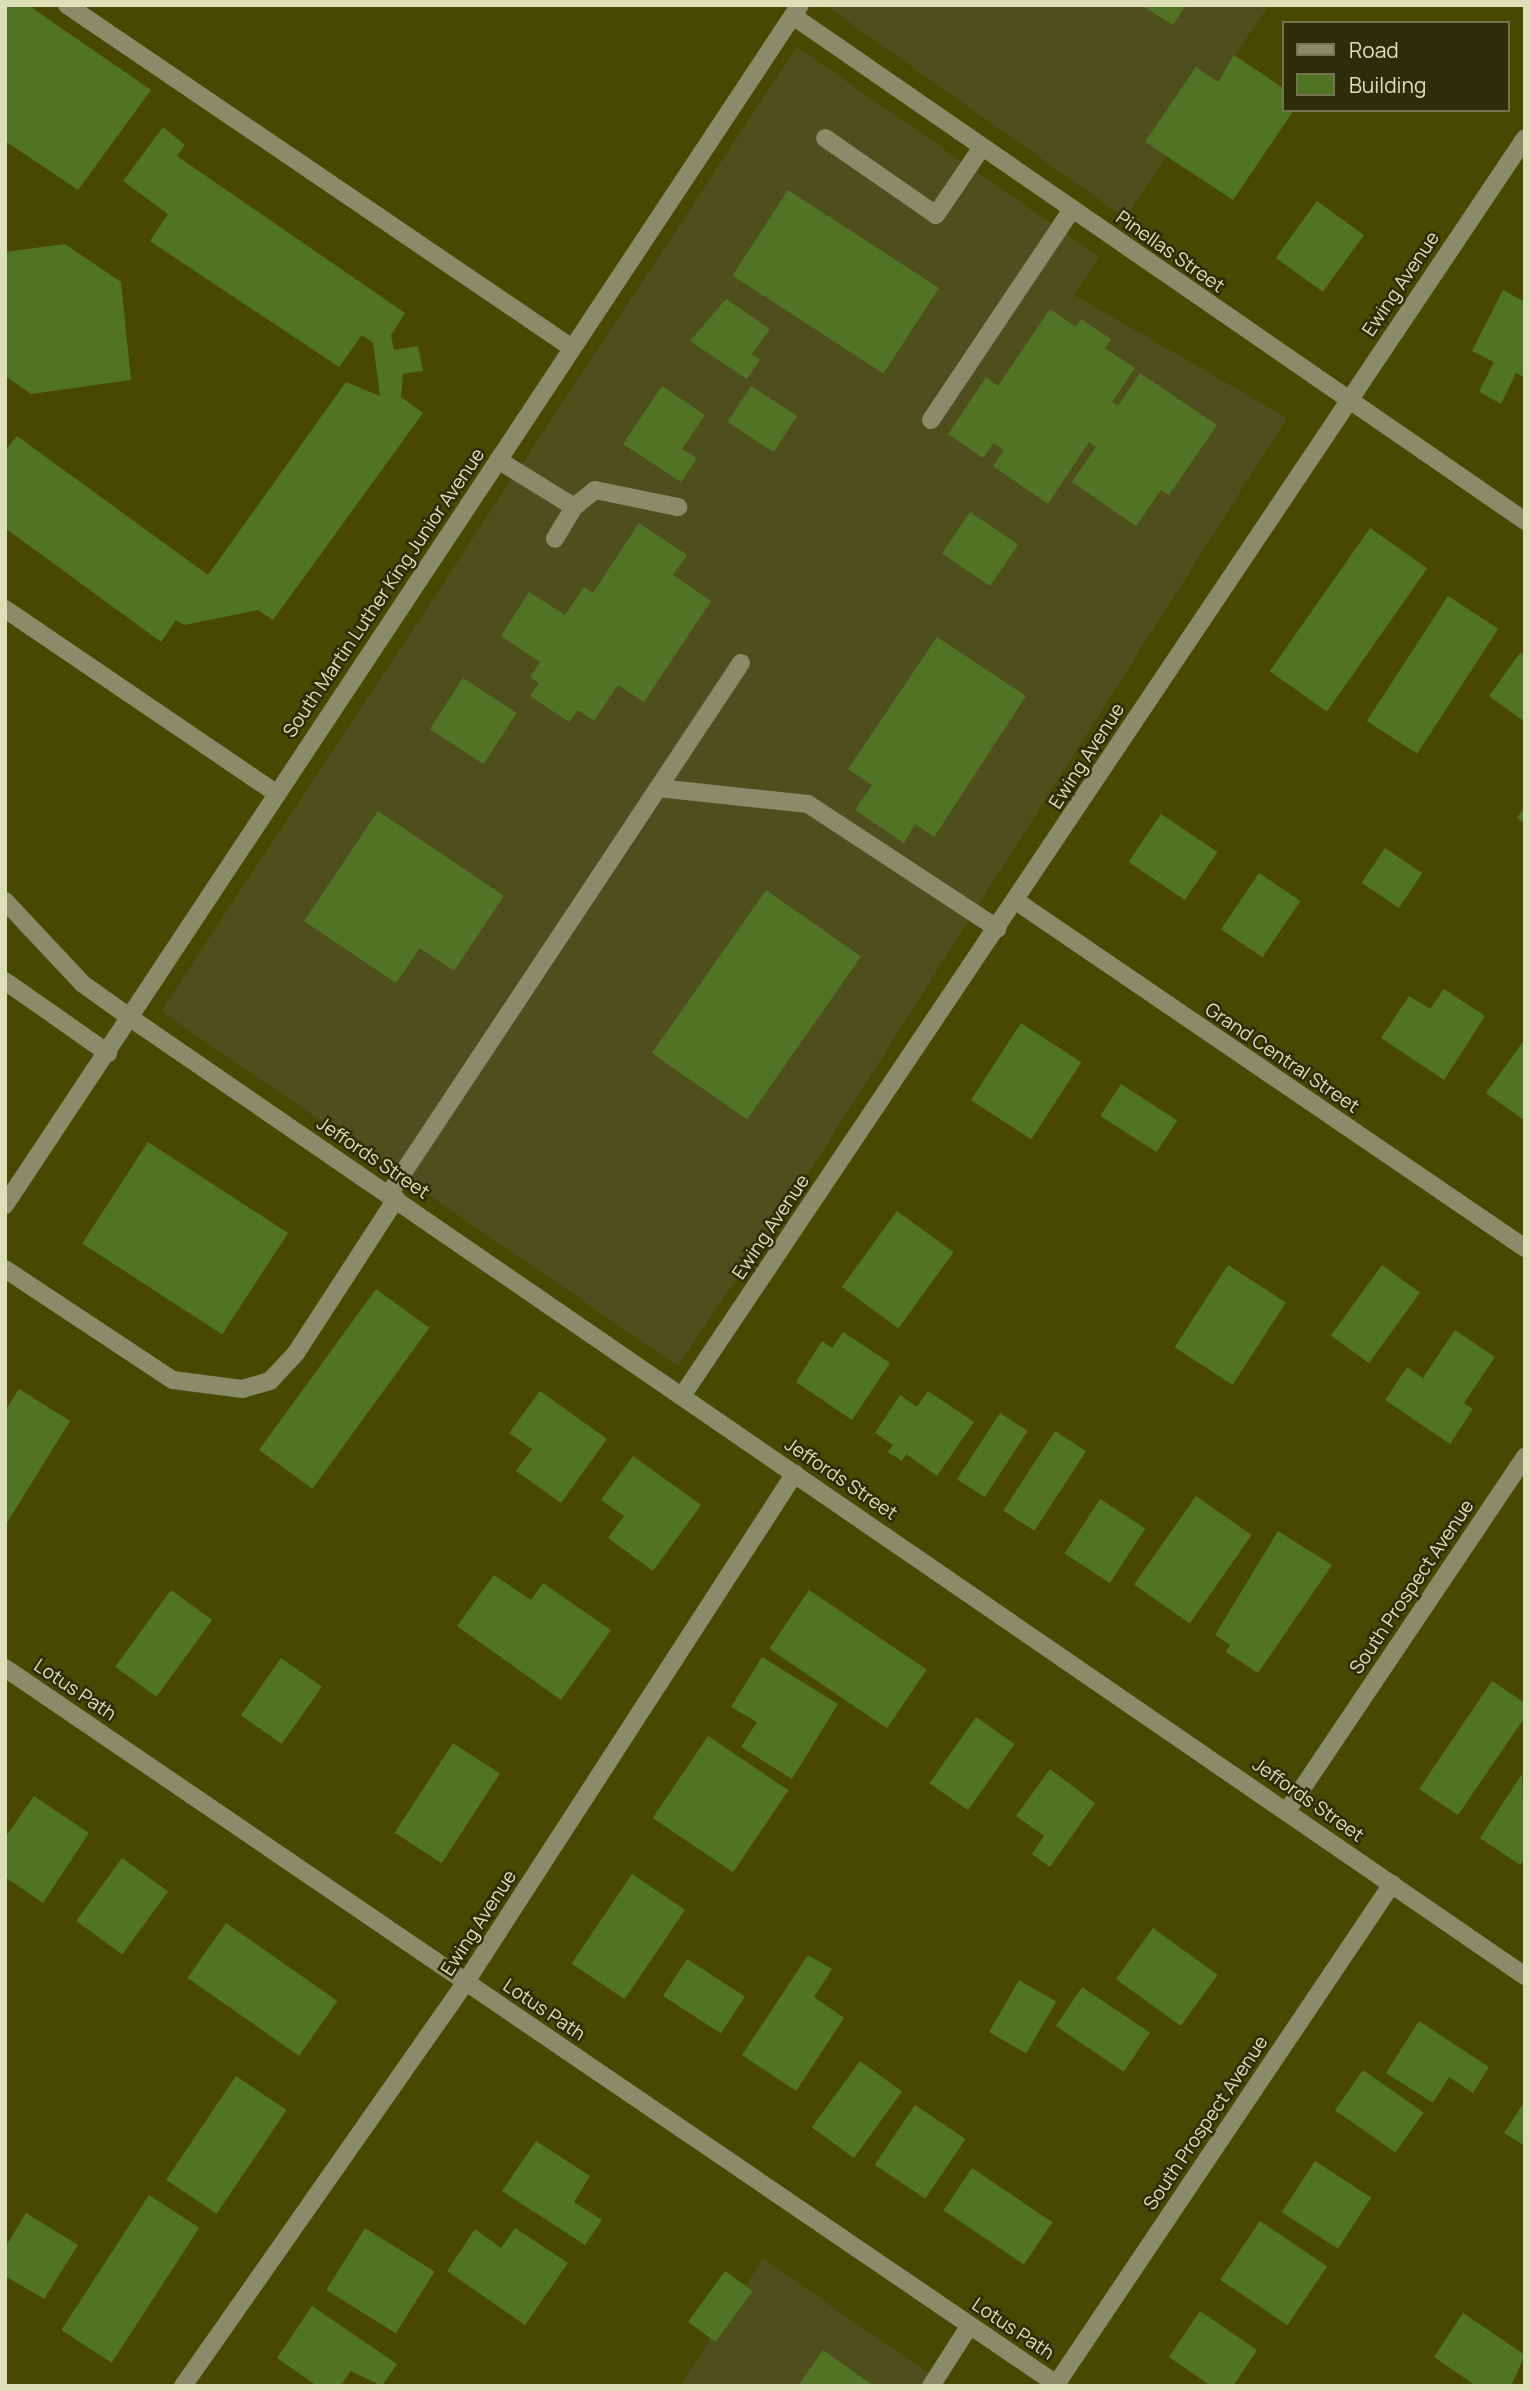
<!DOCTYPE html>
<style>
body{margin:0}
#map{position:relative;width:1530px;height:2391px;overflow:hidden;background:#484800;font-family:Manrope,sans-serif}
div>[style]{position:absolute}
[style*='--x']{left:calc(var(--x)*1px);top:calc(var(--y)*1px);width:calc(var(--w)*1px);rotate:calc(var(--a)*1deg)}
.built>*{inset:0;background:#4e4f1d}
.building>*{inset:0;background:#507424;transform-origin:0 0}
.minor>*{height:18px;margin:-9px;padding:0 9px;transform-origin:9px;border-radius:9px;background:#898b69}
span{translate:-50% -50%;white-space:nowrap;text-align:center;line-height:1.15;-webkit-text-stroke:5px #2d2d09;paint-order:stroke}
.street-label{font-size:19px;color:#dde0b7}
.frame{position:absolute;inset:0;border:7px solid #dde0b7;pointer-events:none}
.legend{position:absolute;left:1282px;top:21px;width:228px;height:91px;box-sizing:border-box;background:#2d2d09;border:2px solid #73754f;margin:0;padding:9px 12px;list-style:none;font-size:21px;color:#dde0b7}
.legend li{display:flex;align-items:center;gap:14px;height:35px}
.legend b{width:35px;border:2px solid #73754f}
</style>
<div id="map">
<div class="built">
<i style="clip-path:polygon(825px 5px,1269px 5px,1125px 218px)"></i>
<i style="clip-path:polygon(797px 47px,1099px 257px,1074px 295px,1287px 418px,817px 1160px,678px 1366px,161px 1011px)"></i>
<i style="clip-path:polygon(763px 2259px,947px 2386px,680px 2386px)"></i>
</div>
<div class="building">
<i style="clip-path:polygon(5px 5px,28px 5px,151px 90px,78px 190px,5px 141px)"></i>
<i style="clip-path:polygon(1141px 5px,1186px 5px,1173px 25px)"></i>
<i style="clip-path:polygon(1234px 55px,1283px 88px,1283px 110px,1294px 110px,1233px 200px,1145px 142px,1196px 67px,1218px 82px)"></i>
<i style="clip-path:polygon(163px 127px,185px 145px,177px 156px,405px 313px,391px 335px,394px 350px,418px 346px,423px 371px,403px 374px,401px 397px,423px 413px,273px 620px,258px 610px,184px 625px,176px 620px,161px 642px,5px 528px,5px 451px,17px 436px,208px 575px,346px 382px,380px 396px,373px 343px,362px 335px,339px 367px,150px 241px,168px 214px,123px 181px)"></i>
<i style="left:788px;top:190px;width:180px;height:102px;rotate:33deg"></i>
<i style="left:1317px;top:201px;width:58px;height:70px;rotate:36deg"></i>
<i style="clip-path:polygon(65px 244px,121px 282px,131px 380px,31px 394px,5px 376px,5px 252px)"></i>
<i style="clip-path:polygon(1503px 290px,1525px 302px,1525px 378px,1516px 373px,1501px 404px,1479px 392px,1494px 362px,1472px 351px)"></i>
<i style="clip-path:polygon(726px 299px,770px 329px,752px 354px,760px 360px,747px 379px,690px 341px)"></i>
<i style="clip-path:polygon(1050px 309px,1076px 327px,1081px 319px,1111px 339px,1105px 348px,1135px 368px,1112px 402px,1118px 406px,1140px 373px,1217px 425px,1169px 495px,1161px 490px,1136px 526px,1072px 482px,1096px 447px,1089px 442px,1048px 504px,993px 466px,1004px 450px,994px 443px,983px 458px,948px 434px,986px 377px,998px 386px)"></i>
<i style="clip-path:polygon(662px 386px,705px 415px,682px 449px,697px 458px,681px 482px,623px 444px)"></i>
<i style="left:751px;top:386px;width:55px;height:43px;rotate:33deg"></i>
<i style="left:970px;top:512px;width:58px;height:50px;rotate:34deg"></i>
<i style="clip-path:polygon(639px 523px,687px 555px,673px 575px,711px 601px,644px 702px,618px 685px,594px 721px,578px 710px,569px 722px,530px 696px,539px 683px,530px 677px,540px 662px,501px 636px,529px 592px,565px 615px,584px 587px,593px 593px)"></i>
<i style="left:1370px;top:528px;width:70px;height:175px;rotate:35deg"></i>
<i style="left:1448px;top:596px;width:60px;height:149px;rotate:33deg"></i>
<i style="clip-path:polygon(937px 637px,1026px 696px,934px 837px,915px 824px,904px 843px,855px 810px,872px 785px,848px 769px)"></i>
<i style="clip-path:polygon(1520px 653px,1525px 656px,1525px 722px,1489px 696px)"></i>
<i style="left:463px;top:678px;width:64px;height:61px;rotate:33deg"></i>
<i style="clip-path:polygon(1525px 806px,1525px 823px,1517px 818px)"></i>
<i style="clip-path:polygon(378px 811px,504px 896px,454px 971px,420px 948px,396px 983px,304px 921px)"></i>
<i style="left:1161px;top:814px;width:68px;height:58px;rotate:34deg"></i>
<i style="left:1385px;top:848px;width:45px;height:42px;rotate:34deg"></i>
<i style="left:1259px;top:873px;width:50px;height:68px;rotate:34deg"></i>
<i style="left:766px;top:890px;width:116px;height:199px;rotate:35deg"></i>
<i style="clip-path:polygon(1444px 989px,1485px 1016px,1444px 1080px,1381px 1038px,1409px 996px,1430px 1009px)"></i>
<i style="left:1021px;top:1023px;width:72px;height:92px;rotate:33deg"></i>
<i style="clip-path:polygon(1525px 1039px,1525px 1121px,1486px 1093px)"></i>
<i style="left:1121px;top:1084px;width:67px;height:38px;rotate:33deg"></i>
<i style="left:148px;top:1142px;width:167px;height:121px;rotate:33deg"></i>
<i style="left:897px;top:1211px;width:70px;height:94px;rotate:36deg"></i>
<i style="left:1228px;top:1265px;width:69px;height:98px;rotate:33deg"></i>
<i style="left:1382px;top:1265px;width:47px;height:87px;rotate:36deg"></i>
<i style="left:376px;top:1289px;width:66px;height:199px;rotate:36deg"></i>
<i style="clip-path:polygon(1455px 1330px,1495px 1357px,1464px 1403px,1473px 1409px,1450px 1444px,1385px 1400px,1407px 1367px,1423px 1378px)"></i>
<i style="clip-path:polygon(843px 1332px,890px 1363px,852px 1420px,796px 1382px,822px 1341px,832px 1348px)"></i>
<i style="clip-path:polygon(19px 1389px,70px 1421px,5px 1526px,5px 1411px)"></i>
<i style="clip-path:polygon(540px 1391px,607px 1439px,561px 1503px,516px 1471px,532px 1449px,509px 1433px)"></i>
<i style="clip-path:polygon(928px 1391px,974px 1422px,937px 1476px,906px 1454px,902px 1461px,888px 1452px,893px 1445px,875px 1433px,900px 1395px,917px 1407px)"></i>
<i style="left:1000px;top:1413px;width:33px;height:79px;rotate:33deg"></i>
<i style="left:1055px;top:1431px;width:37px;height:95px;rotate:33deg"></i>
<i style="clip-path:polygon(633px 1456px,701px 1505px,653px 1571px,608px 1538px,624px 1516px,601px 1500px)"></i>
<i style="left:1196px;top:1496px;width:68px;height:108px;rotate:35deg"></i>
<i style="left:1100px;top:1499px;width:54px;height:65px;rotate:33deg"></i>
<i style="clip-path:polygon(1278px 1531px,1332px 1565px,1258px 1673px,1226px 1652px,1230px 1645px,1215px 1635px)"></i>
<i style="clip-path:polygon(494px 1575px,531px 1600px,543px 1583px,611px 1630px,561px 1700px,457px 1626px)"></i>
<i style="left:171px;top:1590px;width:51px;height:95px;rotate:36deg"></i>
<i style="left:809px;top:1590px;width:142px;height:71px;rotate:34deg"></i>
<i style="clip-path:polygon(762px 1657px,838px 1704px,792px 1779px,741px 1747px,757px 1722px,731px 1707px)"></i>
<i style="left:281px;top:1658px;width:50px;height:70px;rotate:35deg"></i>
<i style="clip-path:polygon(1492px 1681px,1525px 1703px,1525px 1717px,1458px 1815px,1419px 1789px)"></i>
<i style="left:976px;top:1717px;width:47px;height:81px;rotate:35deg"></i>
<i style="left:708px;top:1736px;width:97px;height:99px;rotate:34deg"></i>
<i style="left:453px;top:1743px;width:56px;height:107px;rotate:33deg"></i>
<i style="clip-path:polygon(1050px 1769px,1095px 1803px,1050px 1867px,1032px 1854px,1044px 1836px,1016px 1816px)"></i>
<i style="clip-path:polygon(1522px 1774px,1525px 1858px,1520px 1865px,1480px 1838px)"></i>
<i style="clip-path:polygon(34px 1796px,89px 1833px,43px 1903px,5px 1877px,5px 1838px)"></i>
<i style="left:122px;top:1858px;width:57px;height:78px;rotate:36deg"></i>
<i style="left:632px;top:1874px;width:64px;height:108px;rotate:34deg"></i>
<i style="left:226px;top:1923px;width:136px;height:67px;rotate:35deg"></i>
<i style="left:1153px;top:1928px;width:80px;height:63px;rotate:36deg"></i>
<i style="clip-path:polygon(808px 1955px,832px 1969px,814px 1997px,844px 2018px,796px 2091px,742px 2055px)"></i>
<i style="left:687px;top:1959px;width:69px;height:44px;rotate:33deg"></i>
<i style="left:1019px;top:1980px;width:43px;height:60px;rotate:30deg"></i>
<i style="left:1082px;top:1987px;width:82px;height:47px;rotate:34deg"></i>
<i style="clip-path:polygon(1419px 2021px,1489px 2067px,1473px 2093px,1449px 2077px,1433px 2103px,1386px 2073px)"></i>
<i style="left:860px;top:2061px;width:52px;height:82px;rotate:36deg"></i>
<i style="left:1363px;top:2070px;width:74px;height:49px;rotate:35deg"></i>
<i style="left:236px;top:2076px;width:61px;height:125px;rotate:34deg"></i>
<i style="clip-path:polygon(1525px 2101px,1525px 2146px,1504px 2133px)"></i>
<i style="left:915px;top:2105px;width:61px;height:72px;rotate:34deg"></i>
<i style="clip-path:polygon(536px 2141px,590px 2176px,574px 2202px,602px 2220px,585px 2245px,502px 2191px)"></i>
<i style="left:1315px;top:2161px;width:67px;height:61px;rotate:33deg"></i>
<i style="left:972px;top:2168px;width:97px;height:51px;rotate:34deg"></i>
<i style="left:149px;top:2195px;width:60px;height:161px;rotate:33deg"></i>
<i style="clip-path:polygon(26px 2213px,78px 2245px,44px 2299px,5px 2276px,5px 2248px)"></i>
<i style="left:1260px;top:2221px;width:81px;height:71px;rotate:34deg"></i>
<i style="left:365px;top:2228px;width:82px;height:73px;rotate:32deg"></i>
<i style="clip-path:polygon(515px 2228px,568px 2263px,525px 2325px,447px 2271px,475px 2229px,501px 2248px)"></i>
<i style="left:725px;top:2271px;width:34px;height:63px;rotate:36deg"></i>
<i style="clip-path:polygon(312px 2306px,397px 2364px,382px 2386px,351px 2371px,340px 2386px,317px 2386px,277px 2358px)"></i>
<i style="clip-path:polygon(1200px 2311px,1257px 2350px,1233px 2386px,1211px 2386px,1169px 2357px)"></i>
<i style="clip-path:polygon(1463px 2313px,1525px 2355px,1511px 2386px,1476px 2386px,1434px 2357px)"></i>
<i style="clip-path:polygon(823px 2350px,874px 2386px,798px 2386px)"></i>
</div>
<div class="minor">
<i style="--x:67;--y:5;--w:610;--a:34.18"></i>
<i style="--x:793;--y:16;--w:889;--a:34.6"></i>
<i style="--x:825;--y:138;--w:135;--a:34.7"></i>
<i style="--x:936;--y:215;--w:82;--a:-55.9"></i>
<i style="--x:931;--y:420;--w:254;--a:-56.2"></i>
<i style="--x:498;--y:460;--w:89;--a:31.7"></i>
<i style="--x:574;--y:507;--w:37;--a:121"></i>
<i style="--x:574;--y:507;--w:27;--a:-39"></i>
<i style="--x:595;--y:490;--w:85;--a:11.6"></i>
<i style="--x:5;--y:609;--w:328;--a:34.2"></i>
<i style="--x:658;--y:788;--w:151;--a:6.1"></i>
<i style="--x:808;--y:804;--w:227;--a:33.3"></i>
<i style="--x:5;--y:901;--w:114;--a:46.8"></i>
<i style="--x:83;--y:984;--w:60;--a:35.5"></i>
<i style="--x:132;--y:1019;--w:1690;--a:34.49"></i>
<i style="--x:1016;--y:901;--w:616;--a:34.28"></i>
<i style="--x:5;--y:981;--w:126;--a:35"></i>
<i style="--x:389;--y:1194;--w:637;--a:-56.46"></i>
<i style="--x:5;--y:1205;--w:1439;--a:-56.48"></i>
<i style="--x:5;--y:1269;--w:201;--a:33.5"></i>
<i style="--x:173;--y:1380;--w:70;--a:7.4"></i>
<i style="--x:242;--y:1389;--w:29;--a:-16"></i>
<i style="--x:270;--y:1381;--w:38;--a:-47"></i>
<i style="--x:296;--y:1353;--w:184;--a:-57"></i>
<i style="--x:682;--y:1396;--w:1514;--a:-56.17"></i>
<i style="--x:5;--y:1668;--w:1275;--a:34.26"></i>
<i style="--x:1287;--y:1811;--w:427;--a:-56.1"></i>
<i style="--x:183;--y:2386;--w:492;--a:-55"></i>
<i style="--x:465;--y:1983;--w:607;--a:-57.09"></i>
<i style="--x:931;--y:2386;--w:72;--a:-57.4"></i>
<i style="--x:1055;--y:2386;--w:605;--a:-56.13"></i>
</div>
<div class="street-label">
<span style="left:1170px;top:252px;rotate:35deg">Pinellas Street</span>
<span style="left:1401px;top:284px;rotate:-56deg">Ewing Avenue</span>
<span style="left:384px;top:593px;rotate:-56deg">South Martin Luther King Junior Avenue</span>
<span style="left:1087px;top:756px;rotate:-57deg">Ewing Avenue</span>
<span style="left:1282px;top:1058px;rotate:34deg">Grand Central Street</span>
<span style="left:373px;top:1158px;rotate:34deg">Jeffords Street</span>
<span style="left:771px;top:1227px;rotate:-56deg">Ewing Avenue</span>
<span style="left:841px;top:1479px;rotate:34deg">Jeffords Street</span>
<span style="left:1412px;top:1587px;rotate:-56deg">South Prospect Avenue</span>
<span style="left:75px;top:1690px;rotate:34deg">Lotus Path</span>
<span style="left:1308px;top:1800px;rotate:35deg">Jeffords Street</span>
<span style="left:479px;top:1923px;rotate:-57deg">Ewing Avenue</span>
<span style="left:544px;top:2010px;rotate:34deg">Lotus Path</span>
<span style="left:1206px;top:2123px;rotate:-56deg">South Prospect Avenue</span>
<span style="left:1013px;top:2329px;rotate:34deg">Lotus Path</span>
</div>
<div class="frame"></div>
<ul class="legend">
<li><b style="height:9px;background:#898b69"></b>Road</li>
<li><b style="height:19px;background:#507424"></b>Building</li>
</ul>
</div>
